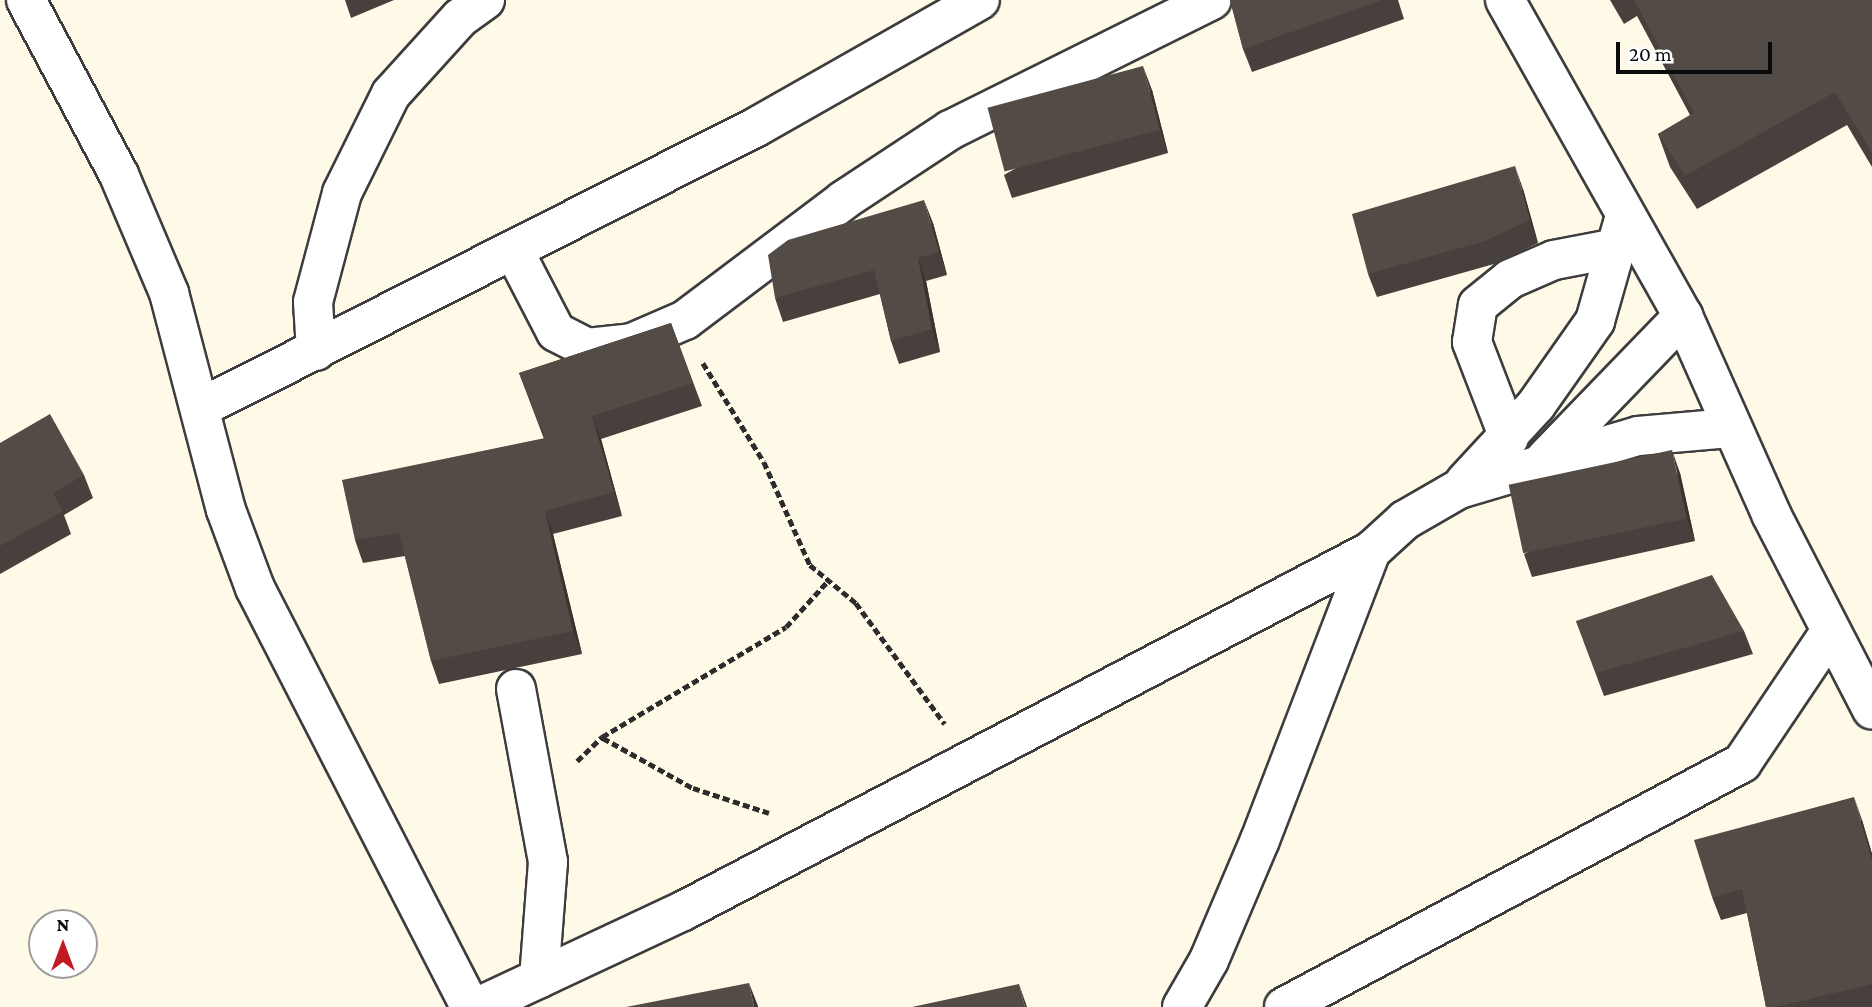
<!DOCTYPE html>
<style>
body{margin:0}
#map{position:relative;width:1872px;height:1007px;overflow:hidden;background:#fffae7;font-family:"Crimson Pro",serif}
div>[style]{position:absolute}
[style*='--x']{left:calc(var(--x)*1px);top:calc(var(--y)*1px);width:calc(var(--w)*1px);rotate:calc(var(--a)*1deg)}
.path>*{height:4.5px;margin-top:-2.25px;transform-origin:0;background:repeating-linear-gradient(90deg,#2c2c2c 0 7px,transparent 0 10.5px)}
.roads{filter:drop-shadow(2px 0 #3d3d3d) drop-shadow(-2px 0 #3d3d3d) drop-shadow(0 2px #3d3d3d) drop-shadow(0 -2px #3d3d3d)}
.minor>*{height:38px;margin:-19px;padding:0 19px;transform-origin:19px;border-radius:19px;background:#fff}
.wall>*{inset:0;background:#47403c}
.shaded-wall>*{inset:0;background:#3a3431}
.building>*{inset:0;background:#534b46;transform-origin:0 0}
span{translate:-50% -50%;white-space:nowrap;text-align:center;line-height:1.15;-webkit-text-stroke:7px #fff;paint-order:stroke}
.north{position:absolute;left:28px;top:909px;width:70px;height:70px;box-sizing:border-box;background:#fff;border:2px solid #9d9d9d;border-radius:50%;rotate:0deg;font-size:19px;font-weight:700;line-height:28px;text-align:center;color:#0a0a0a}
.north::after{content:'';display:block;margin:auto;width:24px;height:32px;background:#c21a22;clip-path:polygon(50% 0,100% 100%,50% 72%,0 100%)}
.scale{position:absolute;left:1616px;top:42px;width:156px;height:32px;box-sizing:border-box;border:4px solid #0a0a0a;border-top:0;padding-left:9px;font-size:21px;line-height:24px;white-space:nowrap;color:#0a0a0a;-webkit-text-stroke:5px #fff;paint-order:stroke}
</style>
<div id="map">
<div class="path">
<i style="--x:703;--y:363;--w:116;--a:58.4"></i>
<i style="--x:764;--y:462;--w:113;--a:65.9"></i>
<i style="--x:810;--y:565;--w:60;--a:39.6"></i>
<i style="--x:856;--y:603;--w:150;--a:53.7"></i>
<i style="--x:603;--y:738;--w:103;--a:29.1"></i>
<i style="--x:693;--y:788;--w:80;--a:18.2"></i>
<i style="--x:577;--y:761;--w:35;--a:-44"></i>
<i style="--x:602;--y:737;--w:214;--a:-30.9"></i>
<i style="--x:786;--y:627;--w:61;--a:-47.7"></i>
</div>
<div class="roads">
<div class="minor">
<i style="--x:26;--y:0;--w:198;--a:62"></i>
<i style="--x:119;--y:175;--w:128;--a:67"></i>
<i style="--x:169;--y:293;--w:224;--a:75.3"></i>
<i style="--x:226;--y:510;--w:83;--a:69.6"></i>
<i style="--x:255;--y:588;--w:471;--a:62.8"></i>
<i style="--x:1505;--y:0;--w:363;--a:60.6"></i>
<i style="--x:1683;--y:316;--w:217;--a:66"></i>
<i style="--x:1771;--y:514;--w:220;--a:62.7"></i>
<i style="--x:514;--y:251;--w:91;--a:62.6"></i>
<i style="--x:556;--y:332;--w:35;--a:27"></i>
<i style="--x:587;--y:348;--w:45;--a:-6.3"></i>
<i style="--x:632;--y:343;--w:58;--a:-23.5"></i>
<i style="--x:685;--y:320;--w:199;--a:-37"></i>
<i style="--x:844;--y:200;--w:127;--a:-33.4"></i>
<i style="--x:950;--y:130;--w:292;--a:-26.4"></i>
<i style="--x:316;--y:351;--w:49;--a:-93.5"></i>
<i style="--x:313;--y:302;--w:113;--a:-75.1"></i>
<i style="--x:342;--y:193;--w:110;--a:-63.7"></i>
<i style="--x:391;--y:94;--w:103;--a:-47.8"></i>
<i style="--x:460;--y:18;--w:31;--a:-36"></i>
<i style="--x:202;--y:407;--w:623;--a:-26.81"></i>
<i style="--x:758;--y:126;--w:255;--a:-29.6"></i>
<i style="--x:1509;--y:438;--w:103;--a:-111.1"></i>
<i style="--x:1472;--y:342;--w:37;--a:-81"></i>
<i style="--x:1478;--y:305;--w:41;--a:-39.1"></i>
<i style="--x:1510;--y:279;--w:48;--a:-23.4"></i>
<i style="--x:1554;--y:260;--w:64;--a:-10.8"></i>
<i style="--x:1545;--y:459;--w:199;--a:-46"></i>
<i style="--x:1465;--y:482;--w:105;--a:-47.3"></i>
<i style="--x:1536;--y:405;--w:103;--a:-54.9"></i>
<i style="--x:1595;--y:321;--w:109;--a:-74.1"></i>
<i style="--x:516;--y:689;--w:176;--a:79.5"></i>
<i style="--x:548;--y:862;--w:117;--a:94.4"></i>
<i style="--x:478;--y:1007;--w:226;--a:-25.1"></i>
<i style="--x:683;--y:911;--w:776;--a:-27.62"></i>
<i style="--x:1182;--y:1007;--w:54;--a:-60.1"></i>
<i style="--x:1209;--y:960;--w:130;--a:-67"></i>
<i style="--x:1260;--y:840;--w:310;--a:-69"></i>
<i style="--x:1371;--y:551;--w:46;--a:-42.4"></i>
<i style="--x:1405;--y:520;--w:62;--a:-29.9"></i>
<i style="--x:1459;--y:489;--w:187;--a:-16.5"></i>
<i style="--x:1638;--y:436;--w:92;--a:-5"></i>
<i style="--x:1284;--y:1007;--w:519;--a:-28.05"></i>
<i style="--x:1742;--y:763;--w:158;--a:-56.1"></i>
</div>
</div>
<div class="wall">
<i style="clip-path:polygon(345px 0,394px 0,351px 18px)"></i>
<i style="clip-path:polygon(1230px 0,1398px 0,1404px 19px,1252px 72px,1243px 49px)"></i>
<i style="clip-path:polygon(1610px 0,1872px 0,1872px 167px,1847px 125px,1697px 209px,1670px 167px,1658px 134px,1690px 115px,1637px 16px,1624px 24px)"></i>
<i style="clip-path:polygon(1152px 90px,1168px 153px,1012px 198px,1004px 175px)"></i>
<i style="clip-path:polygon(1523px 189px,1538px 243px,1494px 264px,1377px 297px,1368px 274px)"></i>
<i style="clip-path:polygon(933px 223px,947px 275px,926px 281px,940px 352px,899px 364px,891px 341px,880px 294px,783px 322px,775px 298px)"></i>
<i style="clip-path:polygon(671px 323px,702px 406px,601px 439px,622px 516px,553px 534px,582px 654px,439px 684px,431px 661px,405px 556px,363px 563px,355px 540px,544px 439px,519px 373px)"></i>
<i style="clip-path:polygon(0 443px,84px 475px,93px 498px,64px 515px,71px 534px,0 574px)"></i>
<i style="clip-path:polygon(1680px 473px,1695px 541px,1532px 577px,1524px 554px)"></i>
<i style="clip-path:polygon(1576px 621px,1744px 631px,1753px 654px,1604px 696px)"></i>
<i style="clip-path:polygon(1862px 820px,1872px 854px,1872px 1007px,1766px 1007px,1747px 913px,1721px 920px,1712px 897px)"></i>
</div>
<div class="shaded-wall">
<i style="clip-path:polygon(1143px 66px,1152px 90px,1168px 153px,1160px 130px)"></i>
<i style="clip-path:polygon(1515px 166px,1523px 189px,1538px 243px,1530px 220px)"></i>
<i style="clip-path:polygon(924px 200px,933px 223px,947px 275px,939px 252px)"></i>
<i style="clip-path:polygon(918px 258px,926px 281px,940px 352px,932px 329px)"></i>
<i style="clip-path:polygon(592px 416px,601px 439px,622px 516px,614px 492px)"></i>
<i style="clip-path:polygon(1672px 450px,1680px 473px,1695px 541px,1687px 518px)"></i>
<i style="clip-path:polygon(545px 511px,553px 534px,582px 654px,573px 631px)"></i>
<i style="clip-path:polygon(1854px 797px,1862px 820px,1872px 854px,1872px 860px)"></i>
<i style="clip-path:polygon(749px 983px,758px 1006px,758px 1007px,754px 1007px)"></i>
<i style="clip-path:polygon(1019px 984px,1027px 1007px,1025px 1007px)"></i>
</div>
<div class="building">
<i style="clip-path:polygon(1230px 0,1382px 0,1243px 49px)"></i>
<i style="clip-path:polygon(1634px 0,1872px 0,1872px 153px,1835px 92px,1685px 176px,1658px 134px,1694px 113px)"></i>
<i style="left:1143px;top:66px;width:66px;height:161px;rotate:75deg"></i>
<i style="clip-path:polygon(1515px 166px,1530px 220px,1485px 241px,1368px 274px,1352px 214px)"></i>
<i style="clip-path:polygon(924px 200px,939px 252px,918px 258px,932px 329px,891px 341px,874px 270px,775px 298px,768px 255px,788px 240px)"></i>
<i style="clip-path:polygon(671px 323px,693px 383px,592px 416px,614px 492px,545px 511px,573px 631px,431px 661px,399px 533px,355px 540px,342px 480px,545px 438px,519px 373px)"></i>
<i style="clip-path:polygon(50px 414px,84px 475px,53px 493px,63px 511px,0 546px,0 443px)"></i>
<i style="left:1672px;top:450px;width:70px;height:167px;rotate:78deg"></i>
<i style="clip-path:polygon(1712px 575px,1744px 631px,1596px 673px,1576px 621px)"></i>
<i style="clip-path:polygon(1854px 797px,1872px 860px,1872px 984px,1776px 1007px,1766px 1007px,1742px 889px,1712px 897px,1694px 840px)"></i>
<i style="clip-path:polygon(749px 983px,754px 1007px,626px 1007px)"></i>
<i style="clip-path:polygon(1019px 984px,1025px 1007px,912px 1007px)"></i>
</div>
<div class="north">N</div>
<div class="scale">20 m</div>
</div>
